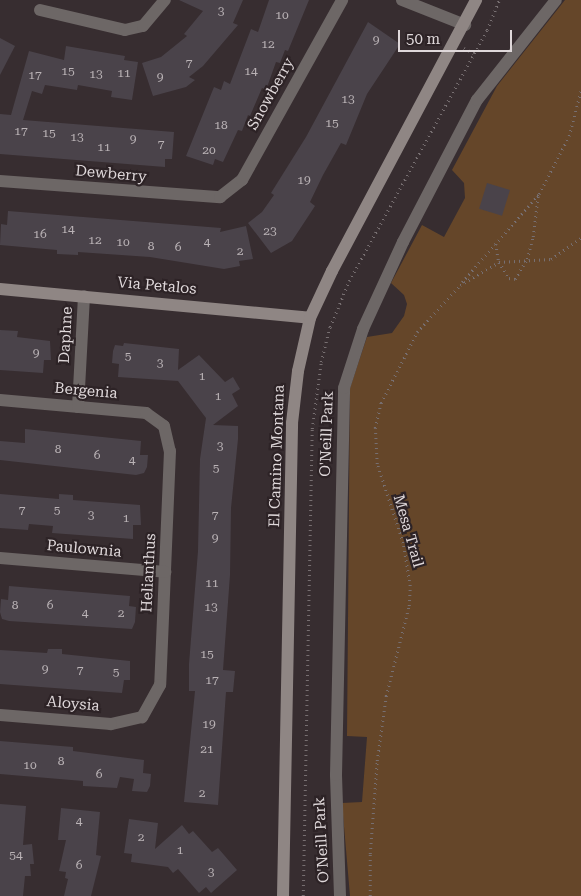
<!DOCTYPE html>
<style>
body{margin:0}
#map{position:relative;width:581px;height:896px;overflow:hidden;background:#372d30;font-family:"Roboto Serif",serif}
div>[style]{position:absolute}
[style*='--x']{left:calc(var(--x)*1px);top:calc(var(--y)*1px);width:calc(var(--w)*1px);rotate:calc(var(--a)*1deg)}
.green>*{inset:0;background:#654629}
.building>*{inset:0;background:#4a434a;transform-origin:0 0}
.path>*{height:2.5px;margin-top:-1.25px;transform-origin:0;background:repeating-linear-gradient(90deg,#776f71 0 1px,transparent 0 5px)}
.street>*{height:12px;margin:-6px;padding:0 6px;transform-origin:6px;border-radius:6px;background:#6d6766}
.secondary>*{height:12px;margin:-6px;padding:0 6px;transform-origin:6px;border-radius:6px;background:#8f8684}
span{translate:-50% -50%;white-space:nowrap;text-align:center;line-height:1.15;-webkit-text-stroke:4.5px #2d2326;paint-order:stroke}
.number-label{font-size:12px;color:#bab3b6}
.number-label span{-webkit-text-stroke-width:0}
.street-label{font-size:15px;color:#dfd8da}
.scale{position:absolute;left:398px;top:30px;width:114px;height:22px;box-sizing:border-box;border:2px solid #dfd8da;border-top:0;padding-left:6px;font-size:15px;line-height:18px;white-space:nowrap;color:#dfd8da;-webkit-text-stroke:4px #2d2326;paint-order:stroke}
</style>
<div id="map">
<div class="green">
<i style="clip-path:polygon(565px 0,581px 0,581px 896px,350px 896px,342px 803px,362px 802px,367px 737px,347px 736px,350px 388px,367px 337px,392px 333px,404px 316px,407px 304px,404px 295px,391px 283px,422px 225px,444px 237px,465px 198px,464px 183px,452px 170px,497px 86px)"></i>
</div>
<div class="building">
<i style="clip-path:polygon(179px 0,243px 0,233px 23px,238px 25px,203px 66px,189px 77px,195px 80px,186px 87px,153px 96px,142px 63px,161px 57px,187px 36px,184px 34px,203px 11px)"></i>
<i style="clip-path:polygon(269px 0,309px 0,288px 51px,285px 50px,280px 63px,276px 62px,266px 90px,262px 88px,250px 116px,248px 115px,242px 131px,238px 130px,223px 162px,215px 159px,213px 165px,186px 156px,214px 87px,221px 90px,224px 81px,230px 84px,251px 29px,258px 32px)"></i>
<i style="clip-path:polygon(368px 22px,400px 44px,367px 94px,346px 145px,341px 143px,323px 175px,310px 202px,315px 206px,292px 241px,271px 253px,248px 223px,262px 212px,274px 195px,271px 193px,306px 137px)"></i>
<i style="clip-path:polygon(0 38px,15px 46px,0 75px)"></i>
<i style="clip-path:polygon(66px 46px,125px 56px,124px 60px,138px 62px,132px 100px,111px 97px,112px 91px,78px 85px,77px 90px,45px 85px,42px 94px,32px 91px,23px 120px,174px 132px,172px 159px,165px 159px,165px 167px,0 154px,0 114px,11px 115px,29px 51px,64px 60px)"></i>
<i style="left:487px;top:183px;width:24px;height:27px;rotate:17deg"></i>
<i style="clip-path:polygon(8px 211px,221px 228px,220px 232px,246px 226px,253px 259px,239px 261px,240px 266px,224px 269px,150px 257px,78px 252px,78px 255px,57px 254px,57px 250px,0 245px,1px 224px,7px 225px)"></i>
<i style="clip-path:polygon(0 330px,18px 331px,17px 337px,50px 341px,51px 360px,44px 360px,43px 373px,0 370px)"></i>
<i style="clip-path:polygon(124px 343px,179px 349px,178px 370px,199px 355px,225px 382px,233px 377px,240px 389px,232px 394px,238px 406px,213px 425px,238px 426px,238px 439px,231px 508px,230px 575px,223px 670px,235px 671px,233px 692px,226px 692px,218px 805px,184px 802px,195px 691px,189px 691px,189px 664px,198px 551px,200px 459px,206px 418px,178px 381px,118px 377px,119px 364px,112px 363px,113px 351px,115px 345px,123px 346px)"></i>
<i style="clip-path:polygon(25px 429px,141px 441px,140px 455px,148px 455px,147px 467px,144px 473px,136px 475px,0 460px,0 441px,25px 443px)"></i>
<i style="clip-path:polygon(0 494px,59px 499px,59px 494px,73px 495px,73px 500px,140px 505px,141px 525px,133px 525px,133px 539px,52px 533px,53px 526px,29px 524px,28px 530px,0 528px)"></i>
<i style="clip-path:polygon(9px 586px,130px 596px,129px 606px,136px 607px,135px 622px,132px 629px,9px 621px,2px 619px,0 612px,1px 599px,8px 600px)"></i>
<i style="clip-path:polygon(48px 649px,62px 649px,62px 654px,130px 661px,130px 680px,124px 680px,122px 693px,0 684px,0 650px,47px 653px)"></i>
<i style="clip-path:polygon(0 741px,73px 747px,73px 751px,144px 760px,143px 773px,151px 774px,150px 786px,147px 792px,132px 791px,134px 779px,120px 777px,117px 788px,83px 786px,83px 781px,0 774px)"></i>
<i style="clip-path:polygon(0 804px,26px 806px,23px 845px,32px 844px,34px 864px,30px 864px,31px 876px,25px 876px,23px 896px,0 896px)"></i>
<i style="clip-path:polygon(61px 808px,100px 812px,96px 855px,101px 856px,91px 896px,64px 896px,68px 879px,65px 878px,66px 872px,59px 871px,66px 840px,58px 840px)"></i>
<i style="clip-path:polygon(129px 819px,158px 823px,155px 849px,182px 825px,189px 834px,193px 831px,212px 852px,218px 848px,237px 870px,211px 893px,206px 887px,199px 893px,178px 869px,173px 873px,168px 867px,131px 862px,132px 854px,124px 853px)"></i>
</div>
<div class="path">
<i style="--x:464;--y:48;--w:11;--a:27"></i>
<i style="--x:496;--y:244;--w:18;--a:81"></i>
<i style="--x:499;--y:262;--w:19;--a:58"></i>
<i style="--x:509;--y:278;--w:6;--a:9"></i>
<i style="--x:515;--y:279;--w:23;--a:-59"></i>
<i style="--x:527;--y:259;--w:23;--a:-75"></i>
<i style="--x:533;--y:237;--w:42;--a:-83.2"></i>
<i style="--x:462;--y:282;--w:117;--a:-48.8"></i>
<i style="--x:539;--y:194;--w:65;--a:-62.7"></i>
<i style="--x:569;--y:136;--w:48;--a:-75.4"></i>
<i style="--x:303;--y:896;--w:467;--a:-88.9"></i>
<i style="--x:312;--y:429;--w:68;--a:-82.3"></i>
<i style="--x:321;--y:362;--w:36;--a:-76"></i>
<i style="--x:330;--y:327;--w:50;--a:-67.6"></i>
<i style="--x:349;--y:281;--w:286;--a:-61.2"></i>
<i style="--x:487;--y:30;--w:32;--a:-68"></i>
<i style="--x:370;--y:896;--w:42;--a:-90"></i>
<i style="--x:370;--y:854;--w:93;--a:-85.7"></i>
<i style="--x:377;--y:761;--w:66;--a:-82.1"></i>
<i style="--x:386;--y:696;--w:93;--a:-75.7"></i>
<i style="--x:409;--y:606;--w:20;--a:-87"></i>
<i style="--x:410;--y:586;--w:44;--a:-99.2"></i>
<i style="--x:403;--y:543;--w:83;--a:-108.2"></i>
<i style="--x:377;--y:464;--w:36;--a:-93"></i>
<i style="--x:375;--y:428;--w:26;--a:-77"></i>
<i style="--x:381;--y:403;--w:80;--a:-63.1"></i>
<i style="--x:417;--y:332;--w:64;--a:-47.5"></i>
<i style="--x:460;--y:285;--w:45;--a:-30.5"></i>
<i style="--x:499;--y:262;--w:52;--a:-3.3"></i>
<i style="--x:551;--y:259;--w:37;--a:-35"></i>
</div>
<div class="street">
<i style="--x:402;--y:0;--w:68;--a:21.6"></i>
<i style="--x:40;--y:10;--w:87;--a:13.2"></i>
<i style="--x:125;--y:30;--w:18;--a:-13"></i>
<i style="--x:143;--y:26;--w:34;--a:-50"></i>
<i style="--x:0;--y:181;--w:221;--a:4.2"></i>
<i style="--x:220;--y:197;--w:28;--a:-38"></i>
<i style="--x:242;--y:180;--w:206;--a:-60.9"></i>
<i style="--x:0;--y:400;--w:147;--a:5.1"></i>
<i style="--x:146;--y:413;--w:22;--a:36"></i>
<i style="--x:164;--y:426;--w:26;--a:77"></i>
<i style="--x:170;--y:451;--w:234;--a:92.4"></i>
<i style="--x:160;--y:685;--w:37;--a:119"></i>
<i style="--x:142;--y:717;--w:32;--a:167"></i>
<i style="--x:111;--y:724;--w:111;--a:-175.4"></i>
<i style="--x:78;--y:407;--w:111;--a:-86.9"></i>
<i style="--x:0;--y:558;--w:166;--a:4.8"></i>
<i style="--x:340;--y:896;--w:121;--a:-91.9"></i>
<i style="--x:336;--y:775;--w:387;--a:-88.8"></i>
<i style="--x:344;--y:388;--w:62;--a:-72.1"></i>
<i style="--x:363;--y:329;--w:96;--a:-65.3"></i>
<i style="--x:403;--y:242;--w:160;--a:-62.5"></i>
<i style="--x:477;--y:100;--w:127;--a:-51.7"></i>
</div>
<div class="secondary">
<i style="--x:0;--y:289;--w:311;--a:5.3"></i>
<i style="--x:283;--y:896;--w:473;--a:-88.9"></i>
<i style="--x:292;--y:423;--w:52;--a:-83.4"></i>
<i style="--x:298;--y:371;--w:54;--a:-77.2"></i>
<i style="--x:310;--y:318;--w:52;--a:-64.9"></i>
<i style="--x:332;--y:271;--w:307;--a:-62"></i>
</div>
<div class="number-label">
<span style="left:221px;top:12px">3</span>
<span style="left:282px;top:16px">10</span>
<span style="left:376px;top:41px">9</span>
<span style="left:268px;top:45px">12</span>
<span style="left:189px;top:64px">7</span>
<span style="left:68px;top:72px">15</span>
<span style="left:251px;top:72px">14</span>
<span style="left:124px;top:74px">11</span>
<span style="left:96px;top:75px">13</span>
<span style="left:35px;top:76px">17</span>
<span style="left:160px;top:78px">9</span>
<span style="left:348px;top:100px">13</span>
<span style="left:332px;top:124px">15</span>
<span style="left:221px;top:126px">18</span>
<span style="left:21px;top:132px">17</span>
<span style="left:49px;top:134px">15</span>
<span style="left:77px;top:138px">13</span>
<span style="left:133px;top:140px">9</span>
<span style="left:161px;top:145px">7</span>
<span style="left:104px;top:148px">11</span>
<span style="left:209px;top:151px">20</span>
<span style="left:304px;top:181px">19</span>
<span style="left:68px;top:230px">14</span>
<span style="left:270px;top:232px">23</span>
<span style="left:40px;top:235px">16</span>
<span style="left:95px;top:241px">12</span>
<span style="left:123px;top:243px">10</span>
<span style="left:207px;top:243px">4</span>
<span style="left:151px;top:247px">8</span>
<span style="left:178px;top:248px">6</span>
<span style="left:240px;top:252px">2</span>
<span style="left:36px;top:354px">9</span>
<span style="left:128px;top:357px">5</span>
<span style="left:160px;top:364px">3</span>
<span style="left:202px;top:377px">1</span>
<span style="left:218px;top:397px">1</span>
<span style="left:220px;top:447px">3</span>
<span style="left:58px;top:450px">8</span>
<span style="left:97px;top:456px">6</span>
<span style="left:132px;top:461px">4</span>
<span style="left:216px;top:469px">5</span>
<span style="left:22px;top:511px">7</span>
<span style="left:57px;top:511px">5</span>
<span style="left:91px;top:516px">3</span>
<span style="left:215px;top:516px">7</span>
<span style="left:126px;top:519px">1</span>
<span style="left:215px;top:539px">9</span>
<span style="left:212px;top:584px">11</span>
<span style="left:15px;top:606px">8</span>
<span style="left:50px;top:606px">6</span>
<span style="left:211px;top:608px">13</span>
<span style="left:85px;top:614px">4</span>
<span style="left:121px;top:614px">2</span>
<span style="left:207px;top:655px">15</span>
<span style="left:45px;top:670px">9</span>
<span style="left:80px;top:671px">7</span>
<span style="left:116px;top:673px">5</span>
<span style="left:212px;top:681px">17</span>
<span style="left:209px;top:725px">19</span>
<span style="left:207px;top:750px">21</span>
<span style="left:61px;top:762px">8</span>
<span style="left:30px;top:766px">10</span>
<span style="left:99px;top:775px">6</span>
<span style="left:202px;top:794px">2</span>
<span style="left:79px;top:822px">4</span>
<span style="left:141px;top:838px">2</span>
<span style="left:180px;top:851px">1</span>
<span style="left:16px;top:856px">54</span>
<span style="left:79px;top:866px">6</span>
<span style="left:211px;top:873px">3</span>
</div>
<div class="street-label">
<span style="left:271px;top:94px;rotate:-61deg">Snowberry</span>
<span style="left:111px;top:174px;rotate:5deg">Dewberry</span>
<span style="left:157px;top:286px;rotate:5deg">Via Petalos</span>
<span style="left:66px;top:335px;rotate:-87deg">Daphne</span>
<span style="left:86px;top:391px;rotate:5deg">Bergenia</span>
<span style="left:327px;top:434px;rotate:-88deg">O'Neill Park</span>
<span style="left:277px;top:456px;rotate:-88deg">El Camino Montana</span>
<span style="left:408px;top:531px;rotate:74deg">Mesa Trail</span>
<span style="left:84px;top:549px;rotate:5deg">Paulownia</span>
<span style="left:149px;top:573px;rotate:-87deg">Helianthus</span>
<span style="left:73px;top:704px;rotate:5deg">Aloysia</span>
<span style="left:322px;top:840px;rotate:-93deg">O'Neill Park</span>
</div>
<div class="scale">50 m</div>
</div>
